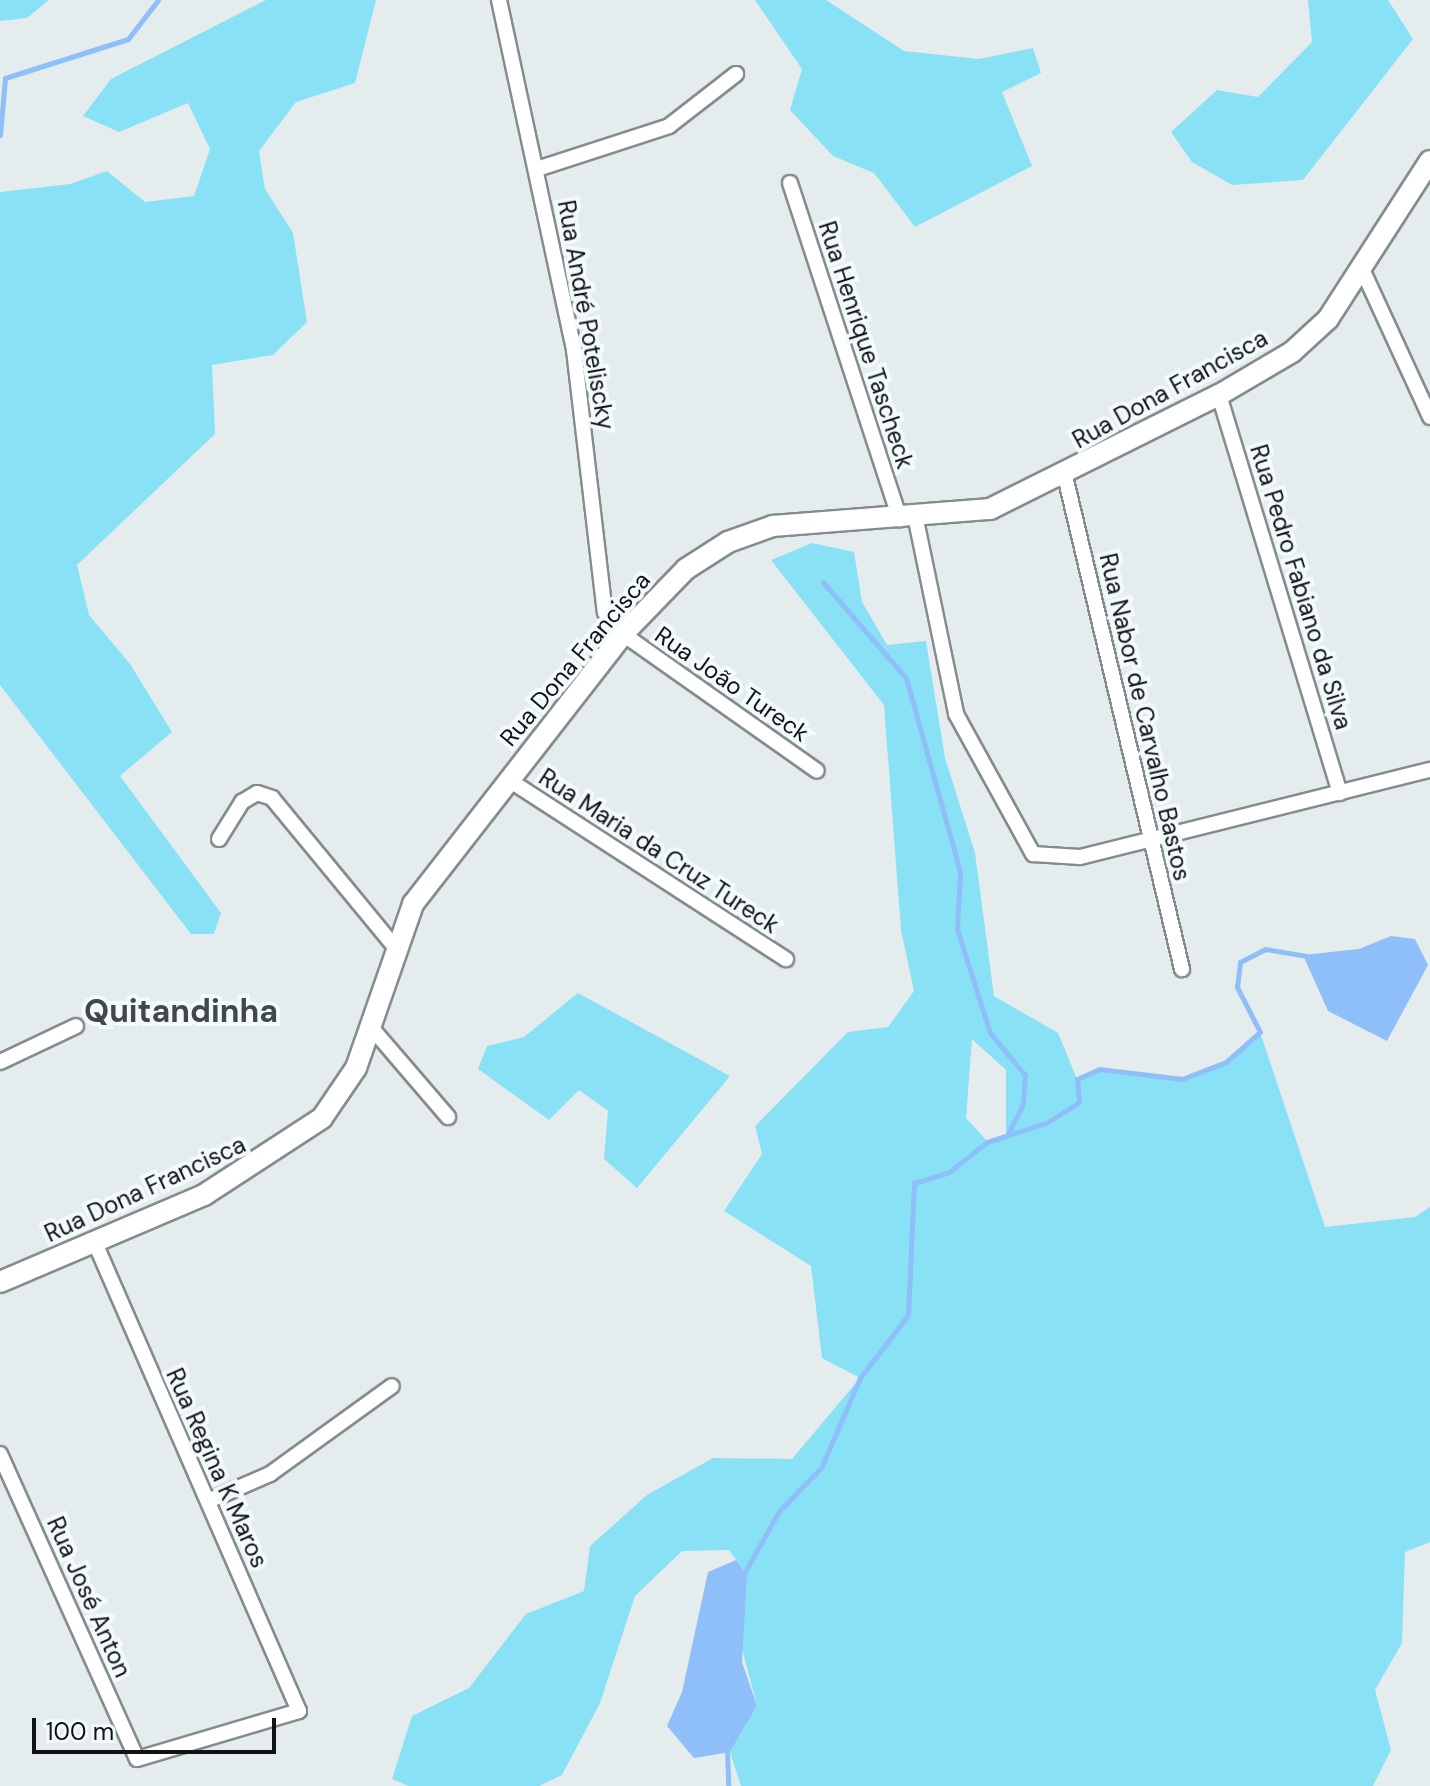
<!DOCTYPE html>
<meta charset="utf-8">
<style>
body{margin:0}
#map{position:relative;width:1430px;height:1786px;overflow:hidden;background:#e5ecee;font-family:"DM Sans",sans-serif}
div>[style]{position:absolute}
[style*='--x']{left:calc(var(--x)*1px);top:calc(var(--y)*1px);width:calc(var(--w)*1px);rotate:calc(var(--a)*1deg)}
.green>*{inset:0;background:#89e1f5}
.water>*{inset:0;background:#8fbff8}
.stream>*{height:5px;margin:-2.5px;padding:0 2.5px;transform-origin:2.5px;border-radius:2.5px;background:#8fbff8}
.roads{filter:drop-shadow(2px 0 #858c8d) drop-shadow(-2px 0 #858c8d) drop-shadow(0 2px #858c8d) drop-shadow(0 -2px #858c8d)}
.street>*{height:14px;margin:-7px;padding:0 7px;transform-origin:7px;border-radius:7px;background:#fff}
.secondary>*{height:20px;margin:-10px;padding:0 10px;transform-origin:10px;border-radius:10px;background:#fff}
span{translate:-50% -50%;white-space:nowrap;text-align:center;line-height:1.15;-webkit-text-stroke:8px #f2fafc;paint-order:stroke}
.street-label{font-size:24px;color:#101313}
.district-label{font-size:32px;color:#42484a;font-weight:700}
.scale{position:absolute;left:32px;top:1718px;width:244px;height:36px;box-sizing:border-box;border:4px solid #101313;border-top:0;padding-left:10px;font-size:24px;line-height:28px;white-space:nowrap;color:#101313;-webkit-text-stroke:6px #f2fafc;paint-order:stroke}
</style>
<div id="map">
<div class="green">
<i style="clip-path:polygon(0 0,49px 0,27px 18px,0 21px)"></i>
<i style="clip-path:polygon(266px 0,376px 0,355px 83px,296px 102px,259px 151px,265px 189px,293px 233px,307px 322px,273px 355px,212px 365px,215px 434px,77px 565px,89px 615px,130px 664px,172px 732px,120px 776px,221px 913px,214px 934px,191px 934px,0 685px,0 192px,70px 184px,107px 171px,145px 202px,194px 196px,210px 149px,188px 103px,119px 132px,83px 116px,111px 79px)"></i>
<i style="clip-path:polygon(755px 0,826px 0,904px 51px,979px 59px,1033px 48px,1041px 73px,1002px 92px,1032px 166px,915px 227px,874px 173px,833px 156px,790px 110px,802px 69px)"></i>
<i style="clip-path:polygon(1308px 0,1388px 0,1413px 39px,1303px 180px,1232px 185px,1192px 162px,1171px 132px,1217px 90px,1258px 97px,1312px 42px)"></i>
<i style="clip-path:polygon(evenodd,812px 543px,854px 552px,862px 602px,887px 645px,926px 641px,945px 758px,975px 853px,994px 996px,1058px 1033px,1077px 1079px,1099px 1069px,1182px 1079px,1226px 1062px,1260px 1032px,1325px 1227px,1415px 1217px,1430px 1207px,1430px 1542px,1405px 1552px,1402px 1643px,1375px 1690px,1391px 1750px,1373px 1786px,741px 1786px,730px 1752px,757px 1706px,739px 1637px,747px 1575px,729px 1550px,682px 1551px,635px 1596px,600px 1703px,562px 1775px,539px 1786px,409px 1786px,392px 1779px,412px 1716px,469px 1688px,526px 1614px,584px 1591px,590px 1546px,647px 1495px,713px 1458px,792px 1459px,860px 1378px,822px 1358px,811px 1266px,724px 1211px,762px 1154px,755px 1126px,848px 1032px,888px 1027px,914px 991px,901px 930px,884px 705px,771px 560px,812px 543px,972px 1039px,1006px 1070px,1006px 1137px,988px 1142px,966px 1118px,972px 1039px)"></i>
<i style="clip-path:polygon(578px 993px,730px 1076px,637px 1188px,604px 1159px,608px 1111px,579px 1090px,549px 1120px,478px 1069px,487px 1046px,524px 1037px)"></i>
</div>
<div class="water">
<i style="clip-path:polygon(1391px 936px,1415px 939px,1428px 965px,1387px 1041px,1328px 1011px,1303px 955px,1359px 949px)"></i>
<i style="clip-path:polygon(736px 1560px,747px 1575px,742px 1662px,757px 1706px,730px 1752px,694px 1758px,667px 1726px,682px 1692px,708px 1572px)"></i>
</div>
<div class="stream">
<i style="--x:0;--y:135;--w:57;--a:-85"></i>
<i style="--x:5;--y:78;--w:129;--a:-17.6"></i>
<i style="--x:128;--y:39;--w:49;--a:-52.4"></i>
<i style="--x:823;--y:582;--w:127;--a:49.2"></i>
<i style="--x:906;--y:678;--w:201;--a:74.4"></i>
<i style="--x:960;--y:872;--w:57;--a:93"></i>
<i style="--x:957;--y:929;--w:109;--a:72.4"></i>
<i style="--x:990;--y:1033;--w:55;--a:50.2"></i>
<i style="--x:1025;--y:1075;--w:29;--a:94"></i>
<i style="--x:1023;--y:1104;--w:37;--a:117"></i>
<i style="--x:742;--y:1577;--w:76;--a:-60.7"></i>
<i style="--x:779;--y:1511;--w:60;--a:-45.7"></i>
<i style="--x:821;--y:1468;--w:98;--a:-66.6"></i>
<i style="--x:860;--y:1378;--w:79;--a:-52.7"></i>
<i style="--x:908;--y:1315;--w:132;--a:-87.4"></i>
<i style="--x:914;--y:1183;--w:37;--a:-17"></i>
<i style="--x:949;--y:1172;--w:48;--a:-38.3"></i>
<i style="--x:987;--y:1142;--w:62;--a:-17.9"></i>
<i style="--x:1046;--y:1123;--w:39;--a:-32"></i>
<i style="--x:1079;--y:1102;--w:23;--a:-95"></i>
<i style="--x:1077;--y:1079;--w:24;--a:-24"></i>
<i style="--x:1099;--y:1069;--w:84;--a:6.9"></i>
<i style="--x:1182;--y:1079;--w:47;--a:-21.1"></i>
<i style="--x:1226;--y:1062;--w:45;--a:-41.4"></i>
<i style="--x:1260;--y:1032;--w:51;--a:-117.1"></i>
<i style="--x:1237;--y:987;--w:25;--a:-83"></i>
<i style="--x:1240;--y:962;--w:28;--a:-27"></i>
<i style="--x:1265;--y:949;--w:43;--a:9.5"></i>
<i style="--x:727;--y:1749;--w:37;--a:88"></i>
</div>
<div class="roads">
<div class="street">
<i style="--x:499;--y:0;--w:358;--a:77.9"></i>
<i style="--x:574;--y:350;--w:264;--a:83.3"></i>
<i style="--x:605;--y:612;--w:28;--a:51"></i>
<i style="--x:623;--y:634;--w:237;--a:35.2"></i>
<i style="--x:537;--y:169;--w:139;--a:-18"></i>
<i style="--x:669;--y:126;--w:85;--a:-37.8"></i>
<i style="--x:790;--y:183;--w:354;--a:71.9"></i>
<i style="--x:1362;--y:269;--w:163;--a:65.3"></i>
<i style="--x:1219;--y:395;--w:416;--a:73.1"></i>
<i style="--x:1065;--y:476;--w:507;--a:76.65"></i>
<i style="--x:916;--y:520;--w:198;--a:78.3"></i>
<i style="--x:956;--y:714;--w:160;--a:61.2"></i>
<i style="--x:1033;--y:854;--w:47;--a:3.7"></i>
<i style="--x:1080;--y:857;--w:361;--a:-14"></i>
<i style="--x:509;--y:780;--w:330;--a:32.9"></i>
<i style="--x:219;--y:839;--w:44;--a:-58.1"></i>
<i style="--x:242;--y:802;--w:17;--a:-31"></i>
<i style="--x:257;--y:793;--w:16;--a:18"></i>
<i style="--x:272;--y:798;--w:190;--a:50.5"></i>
<i style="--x:370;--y:1026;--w:120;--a:49.4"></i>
<i style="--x:0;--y:1062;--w:84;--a:-25.3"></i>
<i style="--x:0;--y:1454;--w:334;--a:65.8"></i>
<i style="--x:137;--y:1759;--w:169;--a:-16.5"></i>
<i style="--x:299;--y:1711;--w:511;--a:-113.55"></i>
<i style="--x:208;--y:1501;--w:68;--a:-23.5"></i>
<i style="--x:270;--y:1474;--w:150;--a:-35.8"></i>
</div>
<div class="secondary">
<i style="--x:0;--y:1282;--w:222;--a:-23.1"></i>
<i style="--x:204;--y:1195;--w:141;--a:-33.1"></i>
<i style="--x:322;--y:1118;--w:60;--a:-55.8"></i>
<i style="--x:356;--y:1068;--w:174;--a:-70.8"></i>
<i style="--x:413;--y:904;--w:342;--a:-52.1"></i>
<i style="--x:623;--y:634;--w:91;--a:-45.9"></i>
<i style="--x:686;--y:569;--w:50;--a:-32.7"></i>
<i style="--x:728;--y:542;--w:48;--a:-19.6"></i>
<i style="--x:773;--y:526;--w:218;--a:-4.5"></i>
<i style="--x:990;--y:509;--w:256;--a:-26.5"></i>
<i style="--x:1219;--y:395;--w:85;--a:-30.5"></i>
<i style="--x:1292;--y:352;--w:49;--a:-42.5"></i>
<i style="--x:1328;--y:319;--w:188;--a:-57.2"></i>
</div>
</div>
<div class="street-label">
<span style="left:586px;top:315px;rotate:80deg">Rua André Poteliscky</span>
<span style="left:866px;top:345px;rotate:72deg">Rua Henrique Tascheck</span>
<span style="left:1170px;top:389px;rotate:-29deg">Rua Dona Francisca</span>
<span style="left:1301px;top:587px;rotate:73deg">Rua Pedro Fabiano da Silva</span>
<span style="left:575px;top:659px;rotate:-50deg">Rua Dona Francisca</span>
<span style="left:732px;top:684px;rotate:35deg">Rua João Tureck</span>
<span style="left:1145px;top:717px;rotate:77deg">Rua Nabor de Carvalho Bastos</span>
<span style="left:659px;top:851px;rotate:33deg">Rua Maria da Cruz Tureck</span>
<span style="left:145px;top:1189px;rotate:-25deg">Rua Dona Francisca</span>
<span style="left:217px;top:1468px;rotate:66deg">Rua Regina K Maros</span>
<span style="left:89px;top:1597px;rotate:66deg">Rua José Anton</span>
</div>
<div class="district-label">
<span style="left:181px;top:1011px">Quitandinha</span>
</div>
<div class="scale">100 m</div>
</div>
